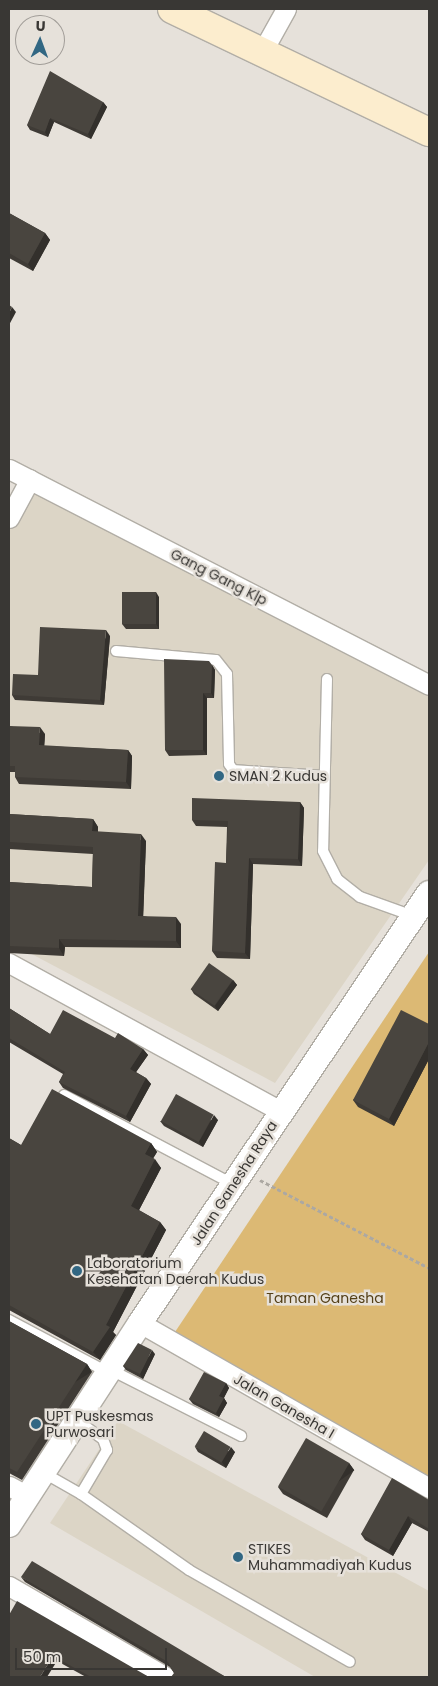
<!DOCTYPE html>
<style>
body{margin:0}
#map{position:relative;width:438px;height:1686px;overflow:hidden;background:#e6e1da;font-family:Poppins,sans-serif}
div>[style]{position:absolute}
[style*='--x']{left:calc(var(--x)*1px);top:calc(var(--y)*1px);width:calc(var(--w)*1px);rotate:calc(var(--a)*1deg)}
.built>*{inset:0;background:#dcd5c6}
.green>*{inset:0;background:#dcb974}
.path>*{height:3px;margin-top:-1.5px;transform-origin:0;background:repeating-linear-gradient(90deg,#aca8a2 0 4px,transparent 0 6.5px)}
.roads{filter:drop-shadow(1px 0 #b2aea6) drop-shadow(-1px 0 #b2aea6) drop-shadow(0 1px #b2aea6) drop-shadow(0 -1px #b2aea6)}
.service>*{height:10px;margin:-5px;padding:0 5px;transform-origin:5px;border-radius:5px;background:#fff}
.minor>*{height:19px;margin:-9.5px;padding:0 9.5px;transform-origin:9.5px;border-radius:9.5px;background:#fff}
.tertiary>*{height:24px;margin:-12px;padding:0 12px;transform-origin:12px;border-radius:12px;background:#fff}
.secondary>*{height:28px;margin:-14px;padding:0 14px;transform-origin:14px;border-radius:14px;background:#fcedce}
.wall>*{inset:0;background:#3f3b36}
.shaded-wall>*{inset:0;background:#33302c;transform-origin:0 0}
.building>*{inset:0;background:#49453f;transform-origin:0 0}
.dots>*{width:14px;height:14px;translate:-50% -50%;box-sizing:border-box;border:2px solid #e6e1da;border-radius:50%}
span{translate:-50% -50%;white-space:nowrap;text-align:center;line-height:1.15;-webkit-text-stroke:5px #e6e1da;paint-order:stroke}
.street-label{font-size:14px;color:#393734}
.poi-label{font-size:14px;color:#393734}
.left{translate:0 -50%;text-align:left}
.park-label{font-size:14px;color:#533f17}
.frame{position:absolute;inset:0;border:10px solid #393734;pointer-events:none}
.north{position:absolute;left:15px;top:15px;width:50px;height:50px;box-sizing:border-box;background:#e6e1da;border:1px solid #a19d98;border-radius:50%;rotate:2deg;font-size:14px;font-weight:700;line-height:20px;text-align:center;color:#393734}
.north::after{content:'';display:block;margin:auto;width:18px;height:22px;background:#326783;clip-path:polygon(50% 0,100% 100%,50% 72%,0 100%)}
.scale{position:absolute;left:15px;top:1648px;width:152px;height:22px;box-sizing:border-box;border:2px solid #393734;border-top:0;padding-left:6px;font-size:15px;line-height:18px;white-space:nowrap;color:#393734;-webkit-text-stroke:4px #e6e1da;paint-order:stroke}
</style>
<div id="map">
<div class="built">
<i style="clip-path:polygon(30px 484px,429px 692px,429px 860px,275px 1083px,9px 942px,9px 531px)"></i>
<i style="clip-path:polygon(118px 1421px,429px 1591px,429px 1677px,315px 1677px,50px 1523px)"></i>
</div>
<div class="green">
<i style="clip-path:polygon(429px 952px,429px 1478px,173px 1335px)"></i>
</div>
<div class="path">
<i style="--x:260;--y:1180;--w:191;--a:27.5"></i>
</div>
<div class="roads">
<div class="service">
<i style="--x:116;--y:651;--w:100;--a:5.1"></i>
<i style="--x:216;--y:660;--w:18;--a:52"></i>
<i style="--x:227;--y:674;--w:90;--a:88.7"></i>
<i style="--x:229;--y:764;--w:7;--a:56"></i>
<i style="--x:233;--y:770;--w:91;--a:3.8"></i>
<i style="--x:327;--y:679;--w:172;--a:91.3"></i>
<i style="--x:323;--y:851;--w:31;--a:63"></i>
<i style="--x:337;--y:879;--w:29;--a:38"></i>
<i style="--x:360;--y:897;--w:56;--a:19.7"></i>
<i style="--x:64;--y:1095;--w:191;--a:27.8"></i>
<i style="--x:9;--y:1320;--w:113;--a:27.9"></i>
<i style="--x:111;--y:1370;--w:146;--a:26.9"></i>
<i style="--x:78;--y:1421;--w:31;--a:36"></i>
<i style="--x:103;--y:1439;--w:12;--a:70"></i>
<i style="--x:107;--y:1450;--w:51;--a:120.6"></i>
<i style="--x:44;--y:1473;--w:43;--a:29.6"></i>
<i style="--x:81;--y:1494;--w:132;--a:35.1"></i>
<i style="--x:189;--y:1570;--w:185;--a:29.7"></i>
</div>
<div class="minor">
<i style="--x:262;--y:52;--w:49;--a:-60.8"></i>
<i style="--x:9;--y:469;--w:472;--a:27.2"></i>
<i style="--x:9;--y:518;--w:44;--a:-61.7"></i>
<i style="--x:9;--y:963;--w:310;--a:28.6"></i>
<i style="--x:140;--y:1323;--w:333;--a:29.7"></i>
<i style="--x:9;--y:1486;--w:21;--a:28"></i>
<i style="--x:9;--y:1586;--w:181;--a:30.1"></i>
</div>
<div class="tertiary">
<i style="--x:9;--y:1525;--w:241;--a:-57"></i>
<i style="--x:140;--y:1323;--w:518;--a:-56.1"></i>
</div>
<div class="secondary">
<i style="--x:172;--y:9;--w:285;--a:25.6"></i>
</div>
</div>
<div class="wall">
<i style="clip-path:polygon(103px 102px,107px 107px,91px 139px,54px 122px,48px 137px,30px 130px,27px 125px)"></i>
<i style="clip-path:polygon(9px 213px,45px 233px,50px 240px,33px 271px,9px 258px)"></i>
<i style="clip-path:polygon(159px 597px,159px 629px,126px 629px,122px 624px)"></i>
<i style="clip-path:polygon(110px 636px,104px 705px,15px 700px,12px 695px,38px 675px)"></i>
<i style="clip-path:polygon(212px 665px,215px 670px,214px 698px,207px 698px,207px 755px,169px 756px,165px 750px)"></i>
<i style="clip-path:polygon(9px 726px,45px 734px,44px 746px,128px 750px,132px 756px,131px 789px,19px 784px,15px 777px,15px 772px,9px 772px)"></i>
<i style="clip-path:polygon(300px 802px,304px 808px,302px 866px,253px 864px,250px 959px,217px 958px,212px 951px,226px 863px,227px 827px,196px 826px,192px 820px)"></i>
<i style="clip-path:polygon(9px 814px,93px 819px,98px 827px,98px 832px,146px 841px,143px 916px,181px 924px,181px 948px,65px 947px,64px 956px,9px 953px,9px 882px,92px 887px,93px 854px,9px 849px)"></i>
<i style="clip-path:polygon(233px 980px,237px 985px,218px 1011px,194px 994px,191px 989px)"></i>
<i style="clip-path:polygon(9px 1008px,50px 1034px,115px 1038px,143px 1049px,148px 1055px,136px 1072px,146px 1078px,151px 1084px,130px 1122px,63px 1088px,59px 1082px,63px 1074px,9px 1042px)"></i>
<i style="clip-path:polygon(429px 1024px,429px 1059px,394px 1126px,358px 1107px,353px 1100px)"></i>
<i style="clip-path:polygon(218px 1120px,203px 1147px,164px 1126px,160px 1121px)"></i>
<i style="clip-path:polygon(9px 1138px,21px 1145px,151px 1143px,157px 1152px,153px 1158px,161px 1168px,139px 1210px,160px 1222px,166px 1230px,113px 1332px,116px 1335px,100px 1360px,9px 1310px)"></i>
<i style="clip-path:polygon(9px 1321px,87px 1364px,92px 1372px,22px 1480px,9px 1473px)"></i>
<i style="clip-path:polygon(155px 1354px,143px 1379px,126px 1370px,123px 1366px)"></i>
<i style="clip-path:polygon(226px 1383px,229px 1388px,224px 1398px,227px 1403px,219px 1417px,193px 1404px,189px 1399px)"></i>
<i style="clip-path:polygon(195px 1447px,235px 1452px,226px 1468px,198px 1452px)"></i>
<i style="clip-path:polygon(349px 1463px,354px 1470px,327px 1518px,283px 1494px,278px 1487px)"></i>
<i style="clip-path:polygon(429px 1500px,429px 1532px,412px 1523px,393px 1556px,365px 1540px,361px 1534px)"></i>
<i style="clip-path:polygon(21px 1577px,226px 1677px,174px 1673px,170px 1667px,25px 1582px)"></i>
<i style="clip-path:polygon(9px 1615px,149px 1677px,86px 1677px,57px 1661px)"></i>
</div>
<div class="shaded-wall">
<i style="clip-path:polygon(103px 102px,107px 107px,91px 139px,88px 134px)"></i>
<i style="clip-path:polygon(50px 118px,54px 122px,48px 137px,45px 132px)"></i>
<i style="clip-path:polygon(45px 233px,50px 240px,33px 271px,28px 264px)"></i>
<i style="clip-path:polygon(12px 307px,16px 312px,9px 325px,9px 313px)"></i>
<i style="clip-path:polygon(156px 592px,159px 597px,159px 629px,156px 624px)"></i>
<i style="clip-path:polygon(106px 630px,110px 636px,104px 705px,100px 700px)"></i>
<i style="clip-path:polygon(212px 665px,215px 670px,214px 698px,211px 693px)"></i>
<i style="clip-path:polygon(203px 693px,207px 698px,207px 755px,203px 750px)"></i>
<i style="clip-path:polygon(40px 727px,45px 734px,44px 752px,39px 745px)"></i>
<i style="clip-path:polygon(128px 750px,132px 756px,131px 789px,126px 782px)"></i>
<i style="clip-path:polygon(300px 802px,304px 808px,302px 866px,298px 859px)"></i>
<i style="clip-path:polygon(93px 819px,98px 827px,97px 839px,92px 831px)"></i>
<i style="clip-path:polygon(141px 834px,146px 841px,143px 923px,138px 916px)"></i>
<i style="clip-path:polygon(249px 858px,253px 864px,250px 959px,245px 953px)"></i>
<i style="clip-path:polygon(176px 917px,181px 924px,181px 948px,176px 941px)"></i>
<i style="clip-path:polygon(59px 939px,65px 947px,64px 956px,59px 948px)"></i>
<i style="clip-path:polygon(233px 980px,237px 985px,218px 1011px,215px 1006px)"></i>
<i style="clip-path:polygon(429px 1042px,429px 1059px,394px 1126px,389px 1119px)"></i>
<i style="clip-path:polygon(143px 1049px,148px 1055px,134px 1075px,130px 1069px)"></i>
<i style="clip-path:polygon(146px 1078px,151px 1084px,130px 1122px,126px 1116px)"></i>
<i style="clip-path:polygon(214px 1115px,218px 1120px,203px 1147px,199px 1142px)"></i>
<i style="clip-path:polygon(151px 1143px,157px 1152px,151px 1162px,145px 1154px)"></i>
<i style="clip-path:polygon(155px 1159px,161px 1168px,137px 1214px,131px 1206px)"></i>
<i style="clip-path:polygon(160px 1222px,166px 1230px,113px 1332px,116px 1335px,100px 1360px,93px 1352px,106px 1325px)"></i>
<i style="clip-path:polygon(152px 1350px,155px 1354px,143px 1379px,140px 1374px)"></i>
<i style="left:87px;top:1364px;width:9px;height:129px;rotate:58deg"></i>
<i style="clip-path:polygon(226px 1383px,229px 1388px,223px 1399px,224px 1398px,227px 1403px,219px 1417px,216px 1413px,219px 1396px)"></i>
<i style="clip-path:polygon(231px 1447px,235px 1452px,226px 1468px,222px 1462px)"></i>
<i style="left:349px;top:1463px;width:9px;height:55px;rotate:54deg"></i>
<i style="clip-path:polygon(408px 1516px,412px 1523px,393px 1556px,389px 1550px)"></i>
<i style="clip-path:polygon(53px 1656px,57px 1661px,47px 1677px,40px 1677px)"></i>
</div>
<div class="building">
<i style="clip-path:polygon(50px 71px,103px 102px,88px 134px,50px 118px,45px 132px,27px 125px)"></i>
<i style="clip-path:polygon(9px 213px,45px 233px,28px 264px,9px 253px)"></i>
<i style="clip-path:polygon(9px 305px,12px 307px,9px 313px)"></i>
<i style="left:122px;top:592px;width:34px;height:32px"></i>
<i style="clip-path:polygon(40px 627px,106px 630px,100px 700px,12px 695px,13px 674px,38px 675px)"></i>
<i style="clip-path:polygon(164px 659px,209px 661px,212px 665px,211px 693px,203px 693px,203px 750px,165px 750px)"></i>
<i style="clip-path:polygon(9px 726px,40px 727px,39px 745px,128px 750px,126px 782px,15px 777px,15px 766px,9px 766px)"></i>
<i style="clip-path:polygon(192px 798px,300px 802px,298px 859px,249px 858px,245px 953px,212px 951px,215px 862px,226px 863px,228px 821px,192px 820px)"></i>
<i style="clip-path:polygon(9px 814px,93px 819px,92px 831px,141px 834px,138px 916px,176px 917px,176px 941px,59px 939px,59px 948px,9px 946px,9px 882px,92px 887px,93px 847px,9px 842px)"></i>
<i style="left:209px;top:963px;width:29px;height:32px;rotate:35deg"></i>
<i style="clip-path:polygon(9px 1008px,50px 1034px,63px 1010px,115px 1038px,118px 1033px,143px 1049px,130px 1069px,146px 1078px,126px 1116px,59px 1082px,65px 1072px,9px 1038px)"></i>
<i style="clip-path:polygon(401px 1010px,429px 1024px,429px 1042px,389px 1119px,353px 1100px)"></i>
<i style="clip-path:polygon(52px 1089px,151px 1143px,145px 1154px,155px 1159px,131px 1206px,160px 1222px,106px 1325px,110px 1327px,93px 1352px,9px 1305px,9px 1138px,21px 1145px)"></i>
<i style="left:176px;top:1094px;width:43px;height:31px;rotate:29deg"></i>
<i style="clip-path:polygon(9px 1321px,87px 1364px,17px 1472px,9px 1468px)"></i>
<i style="clip-path:polygon(138px 1343px,152px 1350px,140px 1374px,123px 1366px)"></i>
<i style="clip-path:polygon(204px 1372px,226px 1383px,219px 1396px,224px 1398px,216px 1413px,189px 1399px)"></i>
<i style="left:204px;top:1431px;width:31px;height:18px;rotate:31deg"></i>
<i style="left:306px;top:1438px;width:50px;height:56px;rotate:30deg"></i>
<i style="clip-path:polygon(392px 1478px,429px 1500px,429px 1529px,408px 1516px,389px 1550px,361px 1534px)"></i>
<i style="clip-path:polygon(32px 1561px,226px 1677px,171px 1677px,174px 1673px,168px 1662px,21px 1577px)"></i>
<i style="clip-path:polygon(17px 1601px,149px 1677px,91px 1677px,53px 1656px,40px 1677px,9px 1677px,9px 1615px)"></i>
</div>
<div class="dots">
<i style="left:219px;top:776px;background:#326783"></i>
<i style="left:77px;top:1271px;background:#326783"></i>
<i style="left:36px;top:1424px;background:#326783"></i>
<i style="left:238px;top:1557px;background:#326783"></i>
</div>
<div class="street-label">
<span style="left:219px;top:577px;rotate:27deg">Gang Gang Klp</span>
<span style="left:234px;top:1183px;rotate:-57deg">Jalan Ganesha Raya</span>
<span style="left:284px;top:1406px;rotate:30deg">Jalan Ganesha I</span>
</div>
<div class="poi-label">
<span class="left" style="left:229px;top:776px">SMAN 2 Kudus</span>
<span class="left" style="left:87px;top:1271px">Laboratorium<br>Kesehatan Daerah Kudus</span>
<span class="left" style="left:46px;top:1424px">UPT Puskesmas<br>Purwosari</span>
<span class="left" style="left:248px;top:1557px">STIKES<br>Muhammadiyah Kudus</span>
</div>
<div class="park-label">
<span style="left:325px;top:1298px">Taman Ganesha</span>
</div>
<div class="frame"></div>
<div class="north">U</div>
<div class="scale">50 m</div>
</div>
